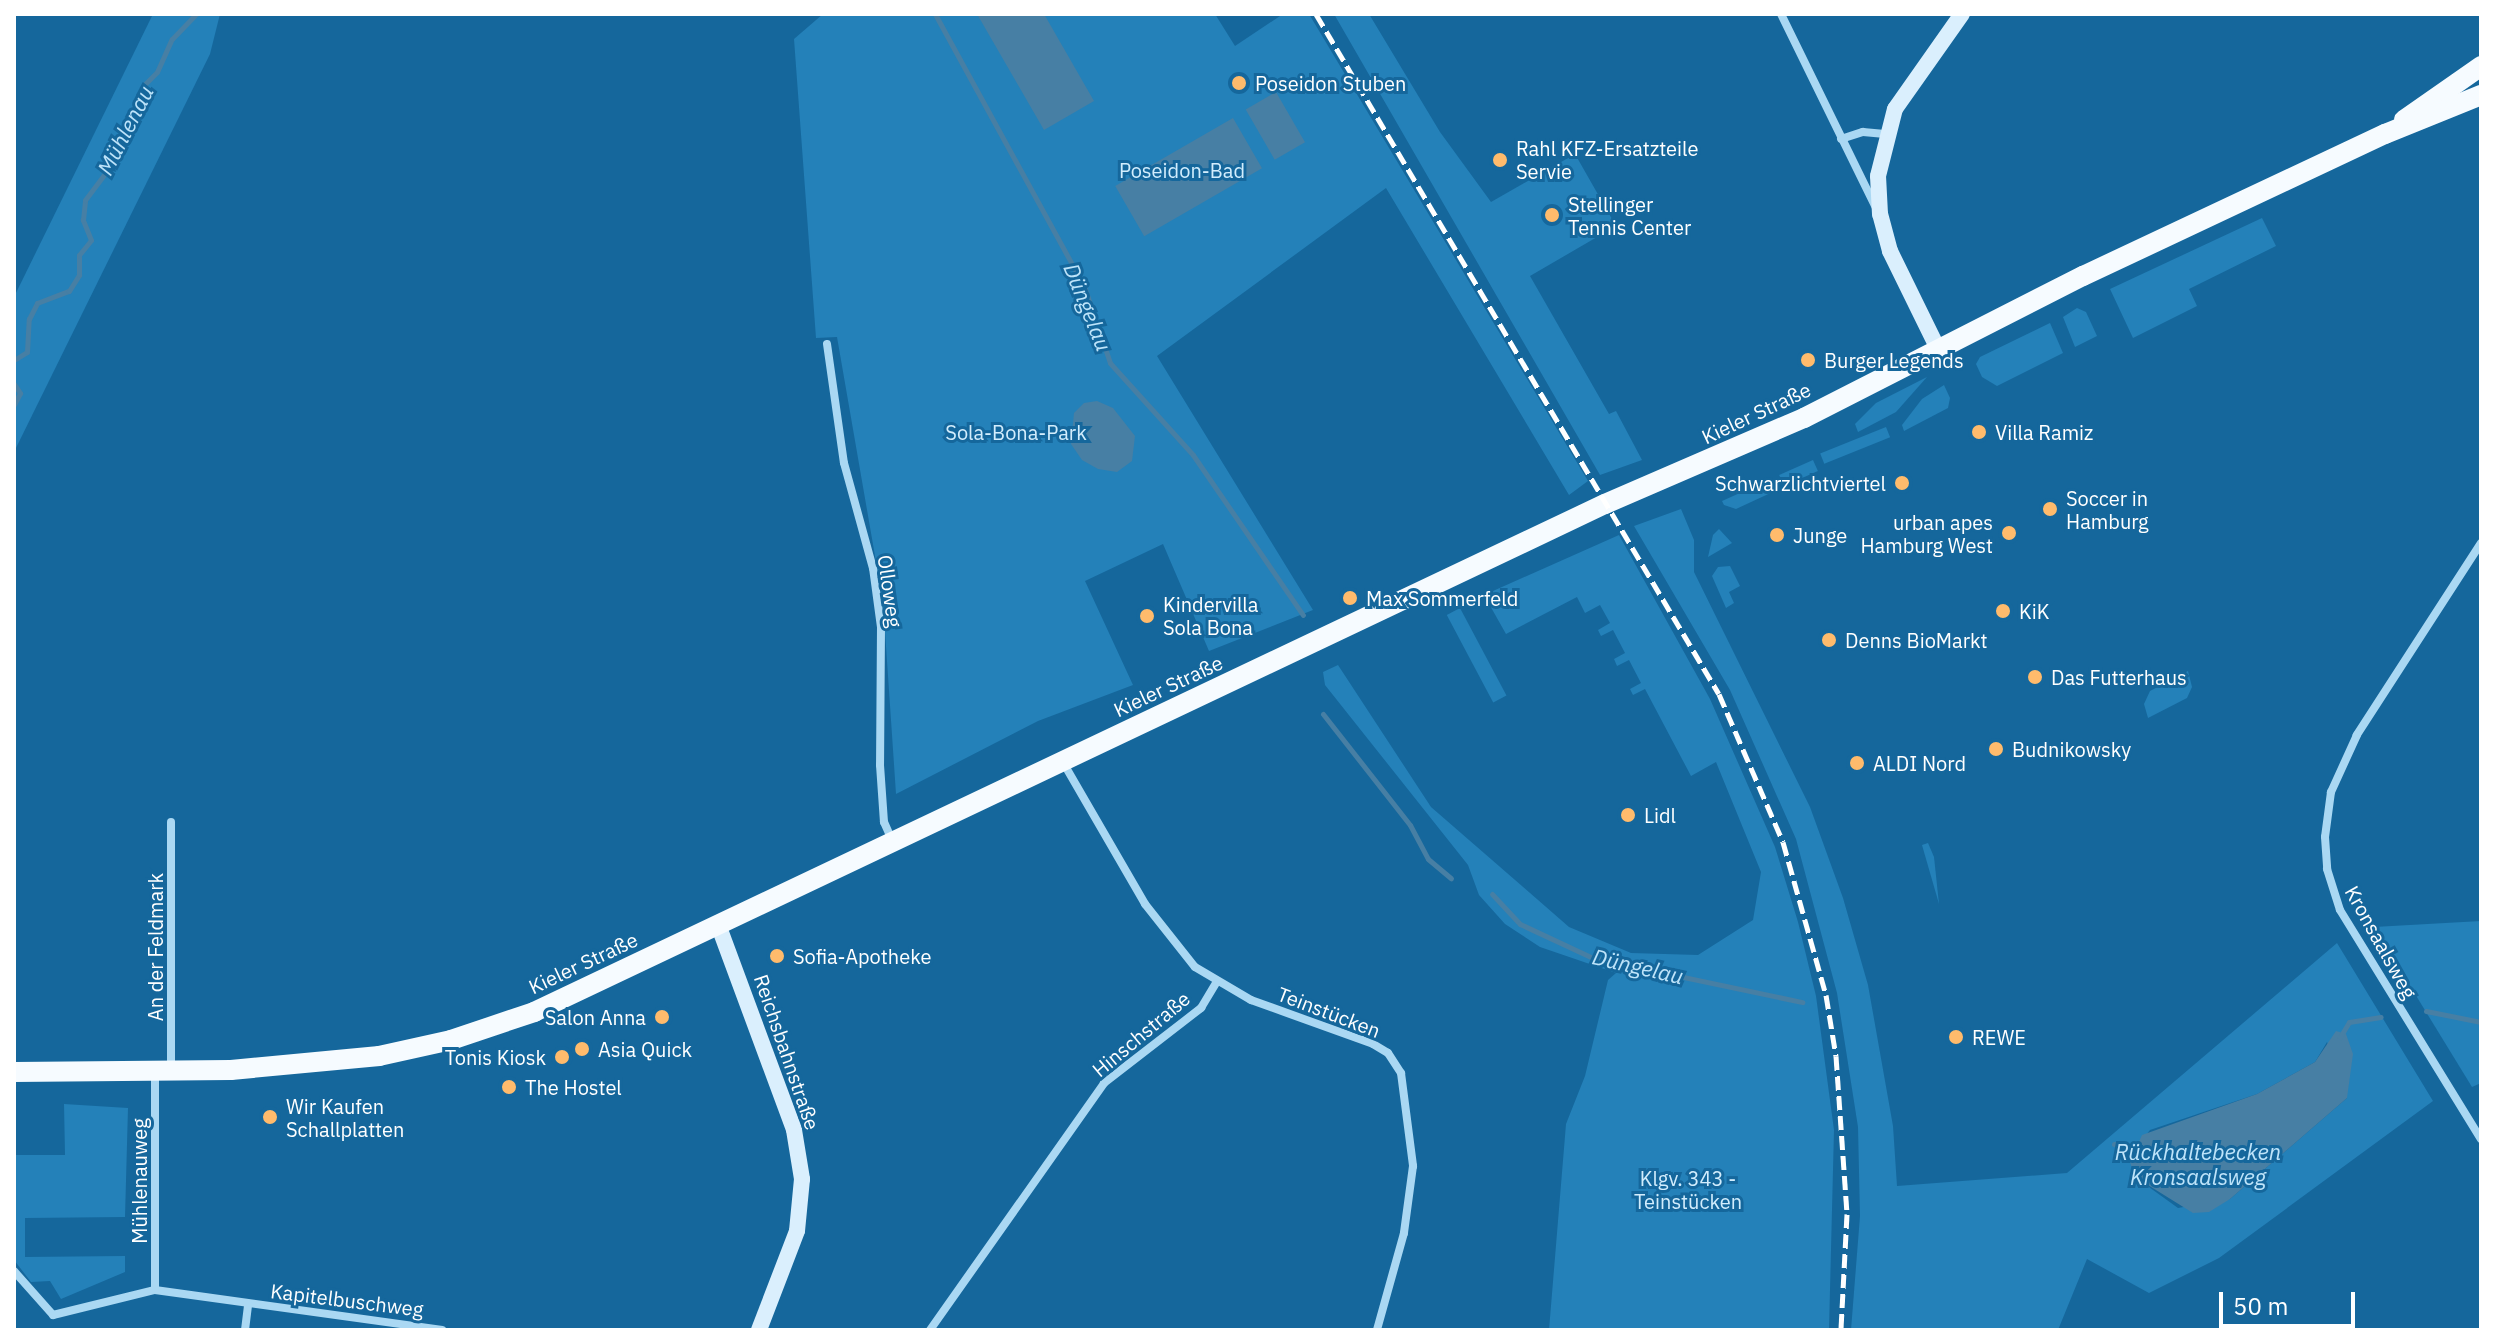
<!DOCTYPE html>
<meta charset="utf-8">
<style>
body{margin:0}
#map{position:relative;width:2495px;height:1344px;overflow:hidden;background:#15679c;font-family:"IBM Plex Sans",sans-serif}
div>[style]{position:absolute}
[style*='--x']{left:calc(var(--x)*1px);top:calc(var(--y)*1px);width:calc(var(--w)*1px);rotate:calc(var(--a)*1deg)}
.green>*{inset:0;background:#2481b9;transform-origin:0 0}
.water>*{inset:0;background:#477fa4;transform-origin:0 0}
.stream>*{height:5px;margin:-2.5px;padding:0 2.5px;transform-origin:2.5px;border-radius:2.5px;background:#477fa4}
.street>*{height:8px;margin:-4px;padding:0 4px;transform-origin:4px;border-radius:4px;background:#aad8f3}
.secondary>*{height:16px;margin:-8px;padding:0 8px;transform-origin:8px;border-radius:8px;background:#daeffd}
.primary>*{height:20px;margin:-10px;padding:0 10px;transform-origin:10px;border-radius:10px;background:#f6fbff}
.rail>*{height:5px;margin-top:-2.5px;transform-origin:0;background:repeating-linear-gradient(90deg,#fff 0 14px,transparent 0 20px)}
.dots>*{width:22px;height:22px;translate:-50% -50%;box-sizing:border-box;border:4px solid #15679c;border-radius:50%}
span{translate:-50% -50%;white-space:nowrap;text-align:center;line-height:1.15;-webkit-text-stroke:6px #15679c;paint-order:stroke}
.poi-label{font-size:20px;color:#fff}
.left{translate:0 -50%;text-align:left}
.right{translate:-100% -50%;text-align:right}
.park-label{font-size:20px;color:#d2edfd}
.street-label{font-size:20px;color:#fff}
.water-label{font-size:22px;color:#bee4fa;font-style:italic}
.frame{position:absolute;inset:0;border:16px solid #fff;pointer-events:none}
.scale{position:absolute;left:2219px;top:1292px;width:136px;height:36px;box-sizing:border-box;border:4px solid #fff;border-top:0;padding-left:10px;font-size:24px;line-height:28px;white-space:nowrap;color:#fff;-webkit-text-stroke:6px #15679c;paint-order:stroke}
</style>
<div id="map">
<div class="green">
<i style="clip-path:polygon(153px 14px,220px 14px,210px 54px,14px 452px,14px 297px)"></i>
<i style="clip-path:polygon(823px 14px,1215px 14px,1235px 46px,1283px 14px,1309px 14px,1588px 481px,1569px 495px,1386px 188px,1157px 356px,1313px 610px,1209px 651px,1163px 544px,1085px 581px,1133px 685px,1038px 721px,896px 794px,883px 602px,837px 337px,816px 338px,794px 39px)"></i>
<i style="clip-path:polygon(1334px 14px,1369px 14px,1440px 132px,1491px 202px,1575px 154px,1616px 226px,1530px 276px,1609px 414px,1616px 411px,1642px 460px,1600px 475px)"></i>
<i style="clip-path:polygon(2262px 218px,2276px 246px,2189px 289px,2197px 306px,2133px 338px,2110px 289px)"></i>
<i style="clip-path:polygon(2077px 308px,2086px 312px,2097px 336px,2075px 347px,2063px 317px)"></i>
<i style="clip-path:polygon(2050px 323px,2063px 353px,1997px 386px,1982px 377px,1976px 364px,1980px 357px)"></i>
<i style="clip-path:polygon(1927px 377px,1896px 412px,1858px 432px,1855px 424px,1876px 403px)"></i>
<i style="clip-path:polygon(1944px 385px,1950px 398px,1948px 408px,1904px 431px,1902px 425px,1922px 399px)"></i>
<i style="left:1886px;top:427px;width:11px;height:71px;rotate:68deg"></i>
<i style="left:1813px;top:460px;width:12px;height:37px;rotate:66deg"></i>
<i style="clip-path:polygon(1771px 479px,1777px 490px,1736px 509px,1724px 505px,1722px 501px)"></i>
<i style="clip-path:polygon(evenodd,1681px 509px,1694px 540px,1694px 572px,1810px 807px,1843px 898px,1868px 985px,1893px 1126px,1897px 1186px,2067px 1173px,2337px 943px,2433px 1101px,2219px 1258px,2149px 1293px,2087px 1259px,2058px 1330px,1851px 1330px,1860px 1216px,1858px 1127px,1837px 993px,1796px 839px,1730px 690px,1634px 526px,1681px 509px,2327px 1042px,2347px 1098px,2230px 1199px,2178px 1208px,2135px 1177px,2134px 1150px,2150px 1130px,2257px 1094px,2315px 1062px,2327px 1042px)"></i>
<i style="clip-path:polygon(1719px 529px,1732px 543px,1708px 557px,1713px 535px)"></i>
<i style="clip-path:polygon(1619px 535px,1710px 699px,1775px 847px,1798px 922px,1816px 996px,1834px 1130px,1829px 1330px,1549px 1330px,1566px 1124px,1585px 1076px,1608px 980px,1616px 973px,1540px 947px,1505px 924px,1479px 895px,1468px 865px,1325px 685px,1323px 672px,1338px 665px,1431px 807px,1569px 927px,1631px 953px,1698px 955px,1753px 920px,1761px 872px,1716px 762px,1691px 776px,1645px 689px,1633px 695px,1630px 689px,1641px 683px,1629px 660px,1617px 666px,1614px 659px,1625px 653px,1613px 630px,1601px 636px,1598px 630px,1610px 623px,1600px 605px,1585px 613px,1577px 597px,1506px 634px,1484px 595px)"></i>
<i style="clip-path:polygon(1730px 566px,1740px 586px,1729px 592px,1734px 603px,1726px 608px,1712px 576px,1718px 567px)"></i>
<i style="left:1460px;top:608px;width:99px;height:15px;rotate:62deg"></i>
<i style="clip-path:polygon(2188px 671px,2192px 687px,2187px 698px,2148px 718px,2144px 704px,2150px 691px)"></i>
<i style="clip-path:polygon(1928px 843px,1934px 857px,1939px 904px,1922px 845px)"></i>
<i style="clip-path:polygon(2481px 921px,2481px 1083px,2472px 1087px,2374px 927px)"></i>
<i style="clip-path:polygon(64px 1104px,128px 1108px,125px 1217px,25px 1218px,25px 1257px,125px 1256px,125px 1272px,61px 1299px,50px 1281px,31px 1282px,14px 1260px,14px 1155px,65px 1155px)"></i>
</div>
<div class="water">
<i style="clip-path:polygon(977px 14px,1044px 14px,1094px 101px,1044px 130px)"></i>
<i style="left:1276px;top:92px;width:58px;height:35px;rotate:60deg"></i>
<i style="left:1233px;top:118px;width:58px;height:136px;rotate:60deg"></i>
<i style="clip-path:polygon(1097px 401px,1113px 408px,1135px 436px,1132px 461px,1117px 472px,1098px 469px,1082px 460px,1071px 444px,1074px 413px,1084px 403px)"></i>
<i style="clip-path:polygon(2336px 1031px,2346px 1034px,2353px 1054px,2347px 1098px,2230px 1199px,2209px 1212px,2193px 1213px,2135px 1177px,2130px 1162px,2142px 1135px,2257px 1094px,2315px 1062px)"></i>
</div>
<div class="stream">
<i style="--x:935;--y:14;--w:310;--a:61.3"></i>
<i style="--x:1084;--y:286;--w:81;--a:71.3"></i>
<i style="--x:1110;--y:363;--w:124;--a:47.9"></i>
<i style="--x:1193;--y:455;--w:194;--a:55.5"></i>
<i style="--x:14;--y:360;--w:15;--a:-32"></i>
<i style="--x:27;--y:352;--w:33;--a:-87"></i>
<i style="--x:29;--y:319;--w:18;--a:-63"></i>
<i style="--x:37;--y:303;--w:34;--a:-21"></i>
<i style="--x:69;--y:291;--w:19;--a:-58"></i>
<i style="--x:79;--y:275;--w:20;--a:-90"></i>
<i style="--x:79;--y:255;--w:19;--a:-51"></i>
<i style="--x:91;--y:240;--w:22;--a:-112"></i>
<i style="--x:83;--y:220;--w:20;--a:-84"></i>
<i style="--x:85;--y:200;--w:35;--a:-53"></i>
<i style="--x:106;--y:172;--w:95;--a:-66.4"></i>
<i style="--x:144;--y:85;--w:18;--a:-45"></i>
<i style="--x:157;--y:72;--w:36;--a:-66"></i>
<i style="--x:172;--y:39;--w:35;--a:-46"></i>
<i style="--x:14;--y:384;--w:11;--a:56"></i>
<i style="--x:20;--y:393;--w:13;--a:117"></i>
<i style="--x:1323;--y:714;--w:141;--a:51.9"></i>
<i style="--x:1410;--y:825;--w:38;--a:62"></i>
<i style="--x:1428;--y:859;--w:30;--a:40"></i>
<i style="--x:1492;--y:894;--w:41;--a:47"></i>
<i style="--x:1520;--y:924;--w:81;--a:25"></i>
<i style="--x:1593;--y:958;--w:214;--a:11.9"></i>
<i style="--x:2426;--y:1011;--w:56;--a:11.3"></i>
<i style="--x:2340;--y:1037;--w:17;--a:-59"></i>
<i style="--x:2349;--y:1022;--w:32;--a:-9"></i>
<i style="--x:2114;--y:1144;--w:27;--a:13"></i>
</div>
<div class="street">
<i style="--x:1781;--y:14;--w:218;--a:63.9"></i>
<i style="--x:1841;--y:139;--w:23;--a:-18"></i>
<i style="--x:1863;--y:132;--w:22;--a:5"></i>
<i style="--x:827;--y:344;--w:120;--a:81.9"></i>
<i style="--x:844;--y:463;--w:109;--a:74.6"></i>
<i style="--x:873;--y:568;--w:60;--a:82.3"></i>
<i style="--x:881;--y:627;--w:138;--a:90.4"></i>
<i style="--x:880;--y:765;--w:57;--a:86"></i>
<i style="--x:884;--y:822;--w:20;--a:66"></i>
<i style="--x:2481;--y:543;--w:229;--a:122.9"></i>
<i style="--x:2357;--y:735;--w:63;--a:114.5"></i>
<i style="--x:2331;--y:792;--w:45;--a:97.6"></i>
<i style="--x:2325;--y:837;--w:32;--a:86"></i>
<i style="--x:2327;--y:869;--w:43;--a:72.4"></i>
<i style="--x:2340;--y:910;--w:269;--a:58.4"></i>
<i style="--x:1064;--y:764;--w:162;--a:59.9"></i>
<i style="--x:1145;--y:904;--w:80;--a:51.6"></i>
<i style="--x:1195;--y:967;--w:65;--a:30.5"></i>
<i style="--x:1251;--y:1000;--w:130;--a:19.8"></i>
<i style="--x:1373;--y:1044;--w:17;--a:31"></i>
<i style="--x:1388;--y:1053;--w:24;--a:57"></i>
<i style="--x:1401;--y:1073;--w:94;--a:82.6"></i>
<i style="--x:1413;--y:1166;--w:68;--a:97.7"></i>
<i style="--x:1404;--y:1233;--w:101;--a:105.6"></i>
<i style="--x:171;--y:822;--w:247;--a:90"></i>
<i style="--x:155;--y:1072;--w:218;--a:90"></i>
<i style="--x:14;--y:1271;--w:59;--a:48.4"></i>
<i style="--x:53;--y:1315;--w:105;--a:-13.8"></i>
<i style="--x:155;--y:1290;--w:290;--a:7.9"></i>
<i style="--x:245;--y:1330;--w:26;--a:-83"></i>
<i style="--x:930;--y:1330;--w:302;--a:-54.8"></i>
<i style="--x:1104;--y:1083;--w:123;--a:-37.7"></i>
<i style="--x:1201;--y:1008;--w:29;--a:-59"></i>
</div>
<div class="secondary">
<i style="--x:1938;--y:349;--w:109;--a:-116.1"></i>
<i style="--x:1890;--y:251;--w:38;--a:-105"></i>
<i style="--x:1880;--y:214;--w:38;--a:-93"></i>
<i style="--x:1878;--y:176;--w:69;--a:-75.8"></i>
<i style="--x:1895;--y:109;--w:116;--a:-54.8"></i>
<i style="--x:719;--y:927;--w:216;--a:69.7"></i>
<i style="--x:794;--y:1130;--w:50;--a:80.7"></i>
<i style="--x:802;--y:1179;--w:52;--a:95.5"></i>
<i style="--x:797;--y:1231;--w:106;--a:111"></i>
</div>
<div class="primary">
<i style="--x:2404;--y:120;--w:94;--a:-35"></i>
<i style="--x:14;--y:1072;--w:217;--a:-0.5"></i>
<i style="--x:231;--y:1070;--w:149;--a:-5.4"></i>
<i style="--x:379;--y:1056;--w:74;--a:-12.5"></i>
<i style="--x:451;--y:1040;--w:88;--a:-18.6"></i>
<i style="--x:534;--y:1012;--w:1185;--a:-25.38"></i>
<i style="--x:1605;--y:504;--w:217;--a:-23.4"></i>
<i style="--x:1804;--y:418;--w:313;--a:-27"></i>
<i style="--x:2083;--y:276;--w:334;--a:-25.2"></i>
<i style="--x:2385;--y:134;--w:104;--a:-22.1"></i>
</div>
<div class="rail">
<i style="--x:1316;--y:14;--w:790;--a:59.35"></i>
<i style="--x:1719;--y:694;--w:161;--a:66.6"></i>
<i style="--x:1783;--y:842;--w:159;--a:74.3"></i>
<i style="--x:1826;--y:995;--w:62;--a:80.7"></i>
<i style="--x:1836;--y:1056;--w:158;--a:86"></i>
<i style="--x:1847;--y:1214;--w:116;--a:93"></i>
</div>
<div class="dots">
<i style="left:1239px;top:83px;background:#ffbb6c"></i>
<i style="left:1500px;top:160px;background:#ffbb6c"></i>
<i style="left:1552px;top:215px;background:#ffbb6c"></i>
<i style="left:1808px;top:360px;background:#ffbb6c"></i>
<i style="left:1979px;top:432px;background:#ffbb6c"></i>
<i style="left:1902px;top:483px;background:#ffbb6c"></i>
<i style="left:2050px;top:509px;background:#ffbb6c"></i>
<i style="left:2009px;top:533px;background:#ffbb6c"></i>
<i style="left:1777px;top:535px;background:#ffbb6c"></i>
<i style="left:1350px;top:598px;background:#ffbb6c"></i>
<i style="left:2003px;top:611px;background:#ffbb6c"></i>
<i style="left:1147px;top:616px;background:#ffbb6c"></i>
<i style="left:1829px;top:640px;background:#ffbb6c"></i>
<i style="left:2035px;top:677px;background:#ffbb6c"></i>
<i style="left:1996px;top:749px;background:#ffbb6c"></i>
<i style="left:1857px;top:763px;background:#ffbb6c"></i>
<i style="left:1628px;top:815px;background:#ffbb6c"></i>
<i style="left:777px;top:956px;background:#ffbb6c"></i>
<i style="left:662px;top:1017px;background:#ffbb6c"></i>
<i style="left:1956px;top:1037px;background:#ffbb6c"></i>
<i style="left:582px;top:1049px;background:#ffbb6c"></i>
<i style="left:562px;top:1057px;background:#ffbb6c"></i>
<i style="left:509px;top:1087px;background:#ffbb6c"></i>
<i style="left:270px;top:1117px;background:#ffbb6c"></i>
</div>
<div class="poi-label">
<span class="left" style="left:1255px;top:83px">Poseidon Stuben</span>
<span class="left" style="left:1516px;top:160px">Rahl KFZ-Ersatzteile<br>Servie</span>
<span class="left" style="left:1568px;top:216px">Stellinger<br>Tennis Center</span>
<span class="left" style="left:1824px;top:360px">Burger Legends</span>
<span class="left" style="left:1995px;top:432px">Villa Ramiz</span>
<span class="right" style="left:1886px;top:483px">Schwarzlichtviertel</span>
<span class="left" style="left:2066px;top:510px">Soccer in<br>Hamburg</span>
<span class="right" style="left:1993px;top:534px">urban apes<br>Hamburg West</span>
<span class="left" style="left:1793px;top:535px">Junge</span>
<span class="left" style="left:1366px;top:598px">Max Sommerfeld</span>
<span class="left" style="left:1163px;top:616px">Kindervilla<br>Sola Bona</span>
<span class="left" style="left:2019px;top:611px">KiK</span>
<span class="left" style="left:1845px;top:640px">Denns BioMarkt</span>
<span class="left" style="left:2051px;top:677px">Das Futterhaus</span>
<span class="left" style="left:2012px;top:749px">Budnikowsky</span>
<span class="left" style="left:1873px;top:763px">ALDI Nord</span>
<span class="left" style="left:1644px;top:815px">Lidl</span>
<span class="left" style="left:793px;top:956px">Sofia-Apotheke</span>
<span class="right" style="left:646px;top:1017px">Salon Anna</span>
<span class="left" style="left:1972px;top:1037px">REWE</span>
<span class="left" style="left:598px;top:1049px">Asia Quick</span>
<span class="right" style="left:546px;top:1057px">Tonis Kiosk</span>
<span class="left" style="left:525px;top:1087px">The Hostel</span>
<span class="left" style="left:286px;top:1118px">Wir Kaufen<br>Schallplatten</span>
</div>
<div class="park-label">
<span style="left:1182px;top:170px">Poseidon-Bad</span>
<span style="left:1016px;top:432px">Sola-Bona-Park</span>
<span style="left:1688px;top:1190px">Klgv. 343 -<br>Teinstücken</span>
</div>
<div class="street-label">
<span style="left:1756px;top:413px;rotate:-25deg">Kieler Straße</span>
<span style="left:890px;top:591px;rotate:82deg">Olloweg</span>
<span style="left:1168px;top:686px;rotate:-25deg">Kieler Straße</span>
<span style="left:2381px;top:942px;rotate:61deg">Kronsaalsweg</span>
<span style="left:155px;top:947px;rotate:-90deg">An der Feldmark</span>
<span style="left:583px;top:963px;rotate:-25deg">Kieler Straße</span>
<span style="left:1329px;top:1012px;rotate:21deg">Teinstücken</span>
<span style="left:1141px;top:1034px;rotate:-40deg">Hinschstraße</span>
<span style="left:787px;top:1052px;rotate:71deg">Reichsbahnstraße</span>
<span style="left:139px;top:1181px;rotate:-90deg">Mühlenauweg</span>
<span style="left:347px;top:1300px;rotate:7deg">Kapitelbuschweg</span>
</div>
<div class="water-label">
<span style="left:125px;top:130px;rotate:-63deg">Mühlenau</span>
<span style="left:1088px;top:307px;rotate:68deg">Düngelau</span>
<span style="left:1638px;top:966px;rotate:13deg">Düngelau</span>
<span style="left:2198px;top:1164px">Rückhaltebecken<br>Kronsaalsweg</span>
</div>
<div class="frame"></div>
<div class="scale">50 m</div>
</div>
